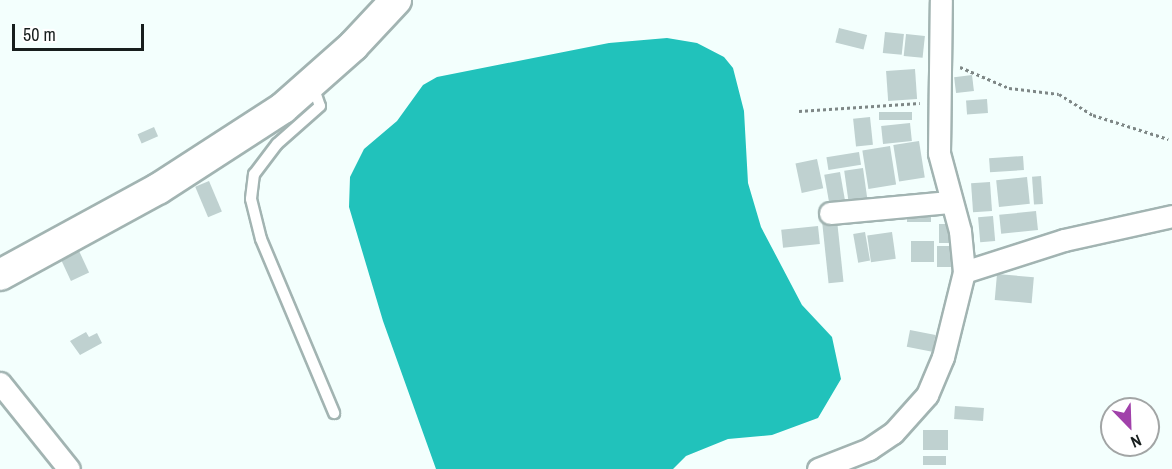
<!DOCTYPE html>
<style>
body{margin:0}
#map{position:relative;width:1172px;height:469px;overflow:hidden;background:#f3fffd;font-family:"Archivo Narrow",sans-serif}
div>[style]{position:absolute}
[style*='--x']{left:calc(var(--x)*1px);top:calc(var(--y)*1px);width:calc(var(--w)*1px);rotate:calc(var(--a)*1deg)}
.water>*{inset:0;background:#21c2bb}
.building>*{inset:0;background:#bfd1d0;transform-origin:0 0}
.path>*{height:3px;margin-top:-1.5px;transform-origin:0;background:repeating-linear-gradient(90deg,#7e8786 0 3px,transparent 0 6px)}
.roads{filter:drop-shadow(2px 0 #a2b4b2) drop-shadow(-2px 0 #a2b4b2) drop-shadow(0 2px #a2b4b2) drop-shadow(0 -2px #a2b4b2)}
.lane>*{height:10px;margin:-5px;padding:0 5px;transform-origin:5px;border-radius:5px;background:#fff}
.street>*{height:21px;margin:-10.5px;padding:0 10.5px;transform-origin:10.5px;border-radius:10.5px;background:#fff}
.secondary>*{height:30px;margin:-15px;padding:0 15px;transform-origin:15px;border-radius:15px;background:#fff}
span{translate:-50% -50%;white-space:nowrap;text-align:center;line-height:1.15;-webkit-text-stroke:5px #fff;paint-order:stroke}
.north{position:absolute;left:1100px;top:397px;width:60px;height:60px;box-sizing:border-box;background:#fff;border:2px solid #a2a5a5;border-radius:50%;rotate:157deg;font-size:16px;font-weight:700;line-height:24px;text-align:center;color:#171e1d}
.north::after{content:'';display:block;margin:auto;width:21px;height:27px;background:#a141aa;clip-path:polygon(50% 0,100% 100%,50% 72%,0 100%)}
.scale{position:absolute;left:12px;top:24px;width:132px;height:27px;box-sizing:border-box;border:3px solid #171e1d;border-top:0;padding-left:8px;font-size:18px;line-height:21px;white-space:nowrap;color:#171e1d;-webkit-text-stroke:4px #fff;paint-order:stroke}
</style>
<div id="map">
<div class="water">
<i style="clip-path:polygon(667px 38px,697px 43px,724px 57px,733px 68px,744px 111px,748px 183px,761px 227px,802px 305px,832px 337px,841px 379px,818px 418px,772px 435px,728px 439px,686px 456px,673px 469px,436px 469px,383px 321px,349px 207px,350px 177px,364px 149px,397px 121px,423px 85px,437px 77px,609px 43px)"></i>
</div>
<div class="building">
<i style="left:839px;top:28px;width:29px;height:15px;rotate:14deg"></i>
<i style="left:885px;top:32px;width:19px;height:21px;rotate:6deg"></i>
<i style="left:906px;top:34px;width:19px;height:22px;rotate:6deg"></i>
<i style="left:915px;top:69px;width:30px;height:29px;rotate:86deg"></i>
<i style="left:972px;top:75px;width:16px;height:18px;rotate:83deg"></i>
<i style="left:987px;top:99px;width:14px;height:21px;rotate:86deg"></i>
<i style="left:912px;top:112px;width:8px;height:33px;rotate:90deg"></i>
<i style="left:870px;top:117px;width:28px;height:17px;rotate:84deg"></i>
<i style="left:910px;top:123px;width:18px;height:29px;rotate:84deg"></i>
<i style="left:154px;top:127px;width:10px;height:18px;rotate:66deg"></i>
<i style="left:919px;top:141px;width:37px;height:26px;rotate:81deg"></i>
<i style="left:890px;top:146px;width:39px;height:28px;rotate:81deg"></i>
<i style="left:859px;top:152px;width:13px;height:33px;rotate:81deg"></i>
<i style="left:1023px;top:156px;width:14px;height:34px;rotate:86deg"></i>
<i style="left:817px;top:159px;width:30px;height:22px;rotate:78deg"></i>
<i style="left:863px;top:168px;width:34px;height:19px;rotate:82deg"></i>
<i style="left:840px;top:172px;width:34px;height:16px;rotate:80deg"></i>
<i style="left:1041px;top:176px;width:28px;height:9px;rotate:86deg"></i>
<i style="left:1027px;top:177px;width:27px;height:31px;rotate:84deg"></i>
<i style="left:209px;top:181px;width:33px;height:15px;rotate:67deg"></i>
<i style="left:990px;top:182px;width:29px;height:19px;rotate:86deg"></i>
<i style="left:931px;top:208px;width:14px;height:24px;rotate:90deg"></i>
<i style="left:1036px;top:211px;width:19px;height:37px;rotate:84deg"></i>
<i style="left:993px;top:216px;width:25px;height:15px;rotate:85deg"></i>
<i style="left:837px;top:220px;width:62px;height:15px;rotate:84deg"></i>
<i style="left:939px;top:224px;width:14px;height:19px"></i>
<i style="left:818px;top:226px;width:18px;height:37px;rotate:84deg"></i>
<i style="left:865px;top:232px;width:29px;height:12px;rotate:80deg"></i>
<i style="left:892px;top:232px;width:27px;height:25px;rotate:82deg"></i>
<i style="left:73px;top:238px;width:38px;height:20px;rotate:65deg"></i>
<i style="left:911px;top:241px;width:23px;height:21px"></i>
<i style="left:937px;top:246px;width:17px;height:21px"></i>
<i style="left:997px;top:274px;width:37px;height:26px;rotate:5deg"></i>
<i style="left:910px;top:330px;width:26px;height:17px;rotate:11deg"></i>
<i style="clip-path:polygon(86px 332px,89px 337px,97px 333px,102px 343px,80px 355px,70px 341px)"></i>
<i style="left:955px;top:406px;width:29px;height:13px;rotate:4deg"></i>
<i style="left:923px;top:430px;width:25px;height:20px"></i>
<i style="left:923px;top:456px;width:23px;height:9px"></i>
</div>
<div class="path">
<i style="--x:960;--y:67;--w:53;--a:23.2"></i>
<i style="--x:1009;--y:88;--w:50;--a:6.8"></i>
<i style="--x:1059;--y:94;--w:40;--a:32"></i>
<i style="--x:1093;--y:115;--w:79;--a:17.7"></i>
<i style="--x:799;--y:111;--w:121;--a:-3.8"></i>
</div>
<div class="roads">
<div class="lane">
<i style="--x:313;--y:86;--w:21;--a:71"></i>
<i style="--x:320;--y:106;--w:57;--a:138.5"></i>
<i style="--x:277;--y:144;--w:38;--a:127"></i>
<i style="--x:254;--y:174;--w:25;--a:97"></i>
<i style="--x:251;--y:199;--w:41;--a:76"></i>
<i style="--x:261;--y:239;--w:189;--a:67.2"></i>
</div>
<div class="street">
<i style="--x:830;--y:213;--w:120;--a:-5.3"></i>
<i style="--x:964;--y:272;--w:105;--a:-17.7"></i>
<i style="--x:1064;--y:240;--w:111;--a:-12.5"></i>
<i style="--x:0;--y:383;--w:110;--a:51.3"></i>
<i style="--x:818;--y:469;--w:55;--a:-21.4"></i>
<i style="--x:869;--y:449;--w:29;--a:-34"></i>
<i style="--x:893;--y:433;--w:51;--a:-48.2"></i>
<i style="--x:927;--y:395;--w:41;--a:-67.2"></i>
<i style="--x:943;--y:357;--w:88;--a:-76.1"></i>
<i style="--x:964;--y:272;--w:41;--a:-95.6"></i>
<i style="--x:960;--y:231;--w:81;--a:-105.1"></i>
<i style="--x:939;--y:153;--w:153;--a:-89.3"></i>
</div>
<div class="secondary">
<i style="--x:0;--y:275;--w:180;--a:-28.6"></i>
<i style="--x:158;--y:189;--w:149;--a:-32.9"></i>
<i style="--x:283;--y:108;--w:94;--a:-41.5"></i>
<i style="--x:353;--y:46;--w:63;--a:-46.9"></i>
</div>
</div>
<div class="north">N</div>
<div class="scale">50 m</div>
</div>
